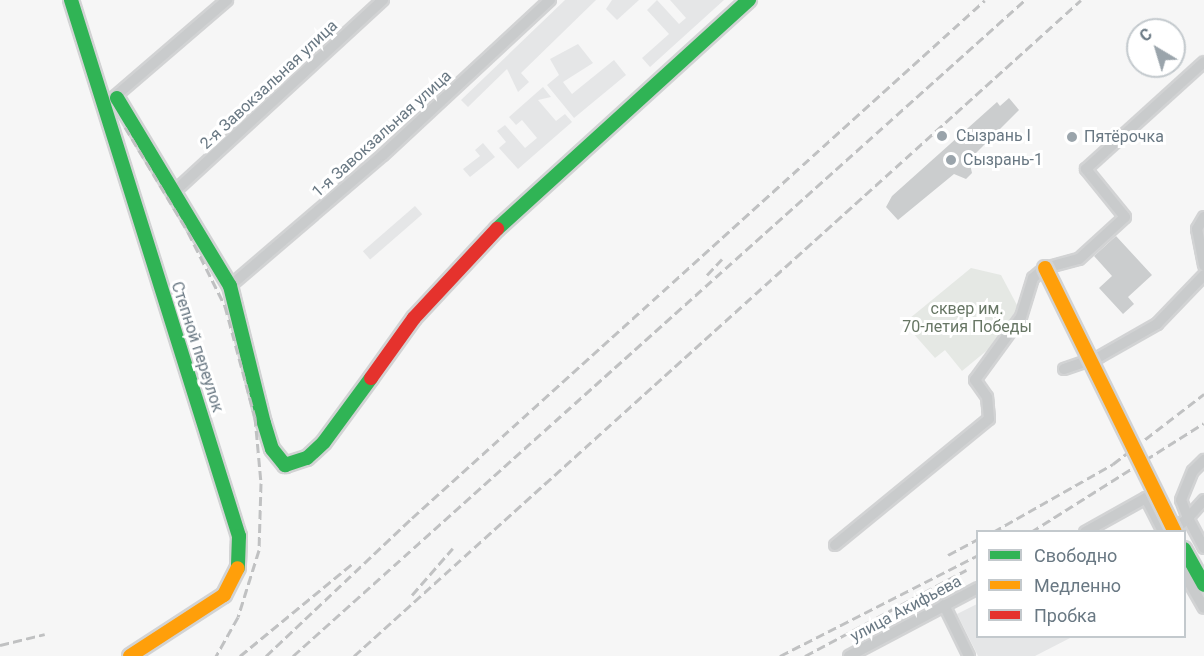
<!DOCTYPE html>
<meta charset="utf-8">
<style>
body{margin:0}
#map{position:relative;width:1204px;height:656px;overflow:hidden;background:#f6f6f6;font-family:Roboto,sans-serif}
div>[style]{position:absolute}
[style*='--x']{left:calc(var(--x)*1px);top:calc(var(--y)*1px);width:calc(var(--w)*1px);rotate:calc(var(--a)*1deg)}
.built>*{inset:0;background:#e5e6e7;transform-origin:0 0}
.green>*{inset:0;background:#e5e8e4}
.building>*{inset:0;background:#cbcdce}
.roads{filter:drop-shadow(2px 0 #d2d3d4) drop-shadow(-2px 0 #d2d3d4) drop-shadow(0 2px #d2d3d4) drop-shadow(0 -2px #d2d3d4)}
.street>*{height:10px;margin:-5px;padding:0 5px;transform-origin:5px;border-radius:5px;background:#c9cbcc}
.fast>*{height:14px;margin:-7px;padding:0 7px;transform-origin:7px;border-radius:7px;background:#30b455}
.slow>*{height:14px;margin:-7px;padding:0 7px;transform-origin:7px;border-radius:7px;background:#ff9f0a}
.jam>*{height:14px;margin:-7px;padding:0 7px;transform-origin:7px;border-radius:7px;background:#e5322d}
.rail>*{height:3px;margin-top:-1.5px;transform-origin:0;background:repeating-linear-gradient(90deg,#c0c1c2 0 9px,transparent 0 13.5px)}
.bridges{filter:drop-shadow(2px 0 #d2d3d4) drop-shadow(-2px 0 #d2d3d4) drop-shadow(0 2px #d2d3d4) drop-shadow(0 -2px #d2d3d4)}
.slow-bridge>*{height:14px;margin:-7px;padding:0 7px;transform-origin:7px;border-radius:7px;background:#ff9f0a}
.dots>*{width:16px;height:16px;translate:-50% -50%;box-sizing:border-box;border:3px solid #fff;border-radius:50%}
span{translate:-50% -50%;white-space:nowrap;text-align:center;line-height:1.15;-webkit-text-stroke:6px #fff;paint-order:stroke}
.street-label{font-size:16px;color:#697883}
.poi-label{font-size:16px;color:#697883}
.left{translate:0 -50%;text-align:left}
.park-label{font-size:16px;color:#677664}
.legend{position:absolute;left:976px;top:530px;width:210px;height:108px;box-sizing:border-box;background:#fff;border:2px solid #c3c9cd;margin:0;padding:8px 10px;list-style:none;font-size:18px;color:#697883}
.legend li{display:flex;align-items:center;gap:12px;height:30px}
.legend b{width:30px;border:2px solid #c3c9cd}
.north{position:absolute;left:1126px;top:18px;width:60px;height:60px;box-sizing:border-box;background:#fff;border:2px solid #c3c9cd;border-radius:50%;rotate:322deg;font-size:16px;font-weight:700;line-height:24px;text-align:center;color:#697883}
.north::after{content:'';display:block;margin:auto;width:21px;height:27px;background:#9aa4ab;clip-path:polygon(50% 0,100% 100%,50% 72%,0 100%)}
</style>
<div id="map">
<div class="built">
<i style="clip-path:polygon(565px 0,596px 0,521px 73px,529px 82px,518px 92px,507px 69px,468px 107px,461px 100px)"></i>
<i style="clip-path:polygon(612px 0,639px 0,617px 20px,606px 9px)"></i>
<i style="clip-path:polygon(657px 0,679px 24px,686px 18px,670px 0,724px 0,650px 67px,642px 58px,669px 34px,647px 10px)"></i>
<i style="clip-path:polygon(578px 44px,593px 63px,563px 82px,572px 94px,614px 60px,626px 75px,574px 118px,547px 85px,559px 75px,550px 59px)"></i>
<i style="clip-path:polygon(543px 87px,551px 97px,538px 100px,556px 121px,565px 114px,572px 122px,518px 169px,499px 148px,506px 142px,497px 131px,505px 125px,525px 148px,537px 138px,522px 120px,516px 125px,509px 117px)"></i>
<i style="clip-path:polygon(483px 143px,495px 157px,470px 177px,463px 169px,480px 156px,475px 150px)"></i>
<i style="left:415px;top:206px;width:11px;height:69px;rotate:49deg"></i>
<i style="clip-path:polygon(977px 604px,978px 636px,1072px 637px,1035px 656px,978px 656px,957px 614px)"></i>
</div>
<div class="green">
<i style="clip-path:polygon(971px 268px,1001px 275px,1019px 309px,996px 343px,962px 371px,945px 350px,935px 358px,904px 323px)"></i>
</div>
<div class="building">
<i style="clip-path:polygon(1009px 98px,1019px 110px,969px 160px,972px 173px,966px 179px,954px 174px,898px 220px,886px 207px,892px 196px,997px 102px,1000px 106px)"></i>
<i style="clip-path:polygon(1116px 236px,1152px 275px,1128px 297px,1134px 304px,1123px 314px,1099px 288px,1112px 276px,1094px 256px)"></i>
</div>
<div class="roads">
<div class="street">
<i style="--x:112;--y:99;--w:152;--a:-40.7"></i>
<i style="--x:174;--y:192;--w:284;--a:-42.6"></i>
<i style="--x:1204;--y:217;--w:14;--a:120"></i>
<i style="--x:1197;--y:229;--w:37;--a:79"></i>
<i style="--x:230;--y:286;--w:201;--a:-40.6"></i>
<i style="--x:383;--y:155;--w:228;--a:-42.9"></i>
<i style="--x:1064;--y:369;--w:37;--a:-19"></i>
<i style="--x:1099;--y:357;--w:67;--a:-29.6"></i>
<i style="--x:1157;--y:324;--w:68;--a:-46.2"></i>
<i style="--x:1204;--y:500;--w:24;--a:132"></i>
<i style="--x:1188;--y:518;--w:34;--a:62"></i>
<i style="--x:1085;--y:532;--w:70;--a:-29.1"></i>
<i style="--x:1146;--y:498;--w:38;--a:63"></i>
<i style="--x:1171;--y:532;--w:22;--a:-39"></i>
<i style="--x:1188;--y:518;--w:19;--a:-111"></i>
<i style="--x:1181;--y:500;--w:31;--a:-68"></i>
<i style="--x:1193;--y:471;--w:16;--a:-45"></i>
<i style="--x:835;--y:545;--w:199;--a:-39.3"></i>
<i style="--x:989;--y:419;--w:22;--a:-95"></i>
<i style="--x:987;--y:397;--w:21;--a:-125"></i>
<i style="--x:975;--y:380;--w:78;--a:-53.9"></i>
<i style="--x:1021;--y:317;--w:41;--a:-72.9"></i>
<i style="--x:1033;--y:278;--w:16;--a:-40"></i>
<i style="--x:1045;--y:268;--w:35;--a:-15"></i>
<i style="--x:1079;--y:259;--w:62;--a:-42.4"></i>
<i style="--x:1125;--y:217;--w:62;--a:-129.1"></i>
<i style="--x:1086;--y:169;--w:159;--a:-42.2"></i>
<i style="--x:1184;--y:573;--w:40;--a:60.3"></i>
<i style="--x:944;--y:605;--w:57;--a:63.9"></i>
<i style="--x:849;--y:656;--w:146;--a:-27.8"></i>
</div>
<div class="fast">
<i style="--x:71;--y:0;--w:562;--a:72.6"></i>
<i style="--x:239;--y:536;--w:32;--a:92"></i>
<i style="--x:117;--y:98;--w:219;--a:59"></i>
<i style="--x:230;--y:286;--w:141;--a:76.1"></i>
<i style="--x:264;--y:423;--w:27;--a:73"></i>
<i style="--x:272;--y:449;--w:21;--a:51"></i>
<i style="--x:285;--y:465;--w:23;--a:-18"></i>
<i style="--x:307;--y:458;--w:23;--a:-43"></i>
<i style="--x:324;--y:442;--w:79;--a:-53.7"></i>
<i style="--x:497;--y:229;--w:341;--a:-42.3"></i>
<i style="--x:1184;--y:549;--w:41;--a:60.9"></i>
</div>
<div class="slow">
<i style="--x:130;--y:656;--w:112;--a:-33"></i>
<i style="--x:224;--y:595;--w:30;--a:-63"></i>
</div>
<div class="jam">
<i style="--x:371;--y:378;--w:74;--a:-54.4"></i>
<i style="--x:414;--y:318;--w:122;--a:-47"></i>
</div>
</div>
<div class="rail">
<i style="--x:125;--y:127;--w:122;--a:59"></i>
<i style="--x:188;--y:232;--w:83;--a:63.4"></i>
<i style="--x:225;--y:306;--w:115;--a:74.9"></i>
<i style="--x:255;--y:417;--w:66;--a:84.8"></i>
<i style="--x:261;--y:483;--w:67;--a:91.7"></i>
<i style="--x:259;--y:550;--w:70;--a:107.4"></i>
<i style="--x:238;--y:617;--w:45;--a:119.4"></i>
<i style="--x:707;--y:275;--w:22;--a:-47"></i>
<i style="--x:993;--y:532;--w:138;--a:-29.5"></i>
<i style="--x:1113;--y:464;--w:115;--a:-37.6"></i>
<i style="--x:1031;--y:532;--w:204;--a:-32.2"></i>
<i style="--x:948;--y:555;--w:34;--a:-28"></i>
<i style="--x:412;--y:595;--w:62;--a:-48.9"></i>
<i style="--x:0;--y:645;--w:46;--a:-13.7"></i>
<i style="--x:240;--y:656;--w:145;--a:-39.4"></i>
<i style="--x:266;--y:656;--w:201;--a:-43.4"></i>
<i style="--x:412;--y:518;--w:772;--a:-42.11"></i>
<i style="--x:293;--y:656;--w:983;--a:-41.87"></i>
<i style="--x:354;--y:656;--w:979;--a:-42.06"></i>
<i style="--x:780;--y:656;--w:222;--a:-27"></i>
<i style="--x:805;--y:656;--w:183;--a:-28.1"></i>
</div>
<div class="bridges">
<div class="slow-bridge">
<i style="--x:1045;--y:268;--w:294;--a:63.8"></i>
</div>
</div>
<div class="dots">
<i style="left:942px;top:136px;background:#9aa4ab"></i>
<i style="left:1072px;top:137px;background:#9aa4ab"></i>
<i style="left:951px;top:160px;background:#9aa4ab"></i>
</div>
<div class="street-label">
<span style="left:269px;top:85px;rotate:-43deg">2-я Завокзальная улица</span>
<span style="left:382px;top:134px;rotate:-42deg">1-я Завокзальная улица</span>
<span style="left:197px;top:347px;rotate:72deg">Степной переулок</span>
<span style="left:906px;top:609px;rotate:-28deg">улица Акифьева</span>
</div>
<div class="poi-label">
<span class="left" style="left:956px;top:136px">Сызрань I</span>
<span class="left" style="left:1084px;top:137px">Пятёрочка</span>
<span class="left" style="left:963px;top:160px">Сызрань-1</span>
</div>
<div class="park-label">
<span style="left:967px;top:318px">сквер им.<br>70-летия Победы</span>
</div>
<ul class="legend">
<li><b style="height:8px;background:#30b455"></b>Свободно</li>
<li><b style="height:8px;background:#ff9f0a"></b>Медленно</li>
<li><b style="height:8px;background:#e5322d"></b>Пробка</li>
</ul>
<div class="north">С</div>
</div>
